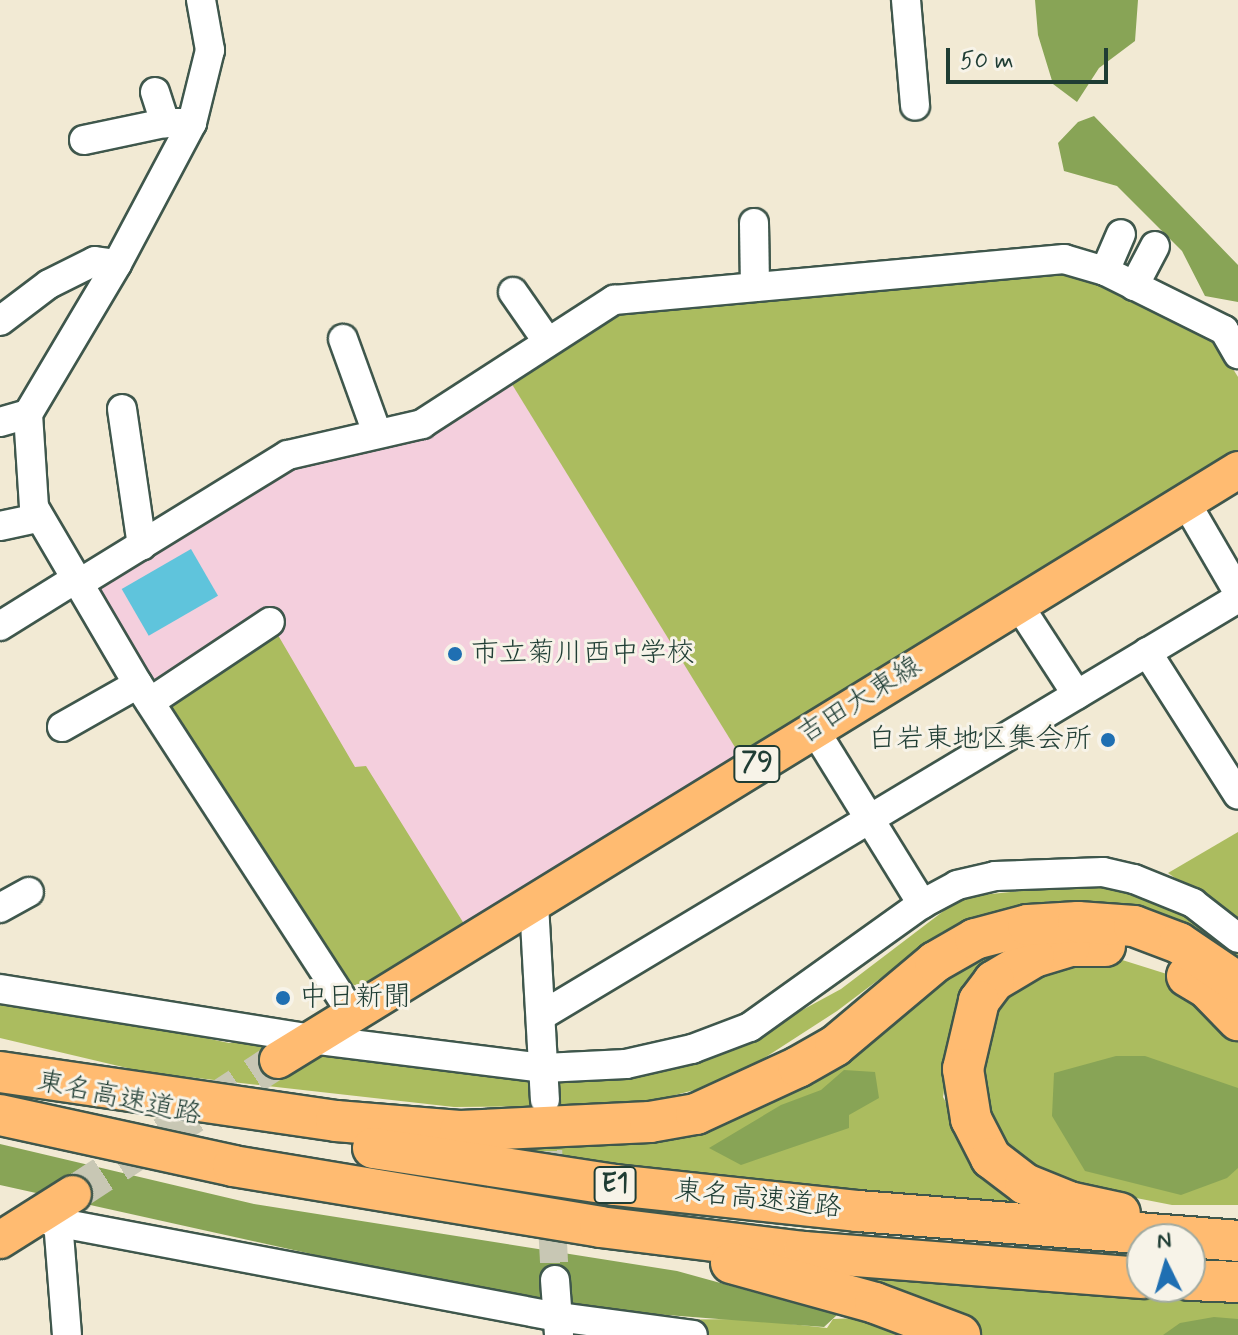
<!DOCTYPE html>
<meta charset="utf-8">
<style>
body{margin:0}
#map{position:relative;width:1238px;height:1335px;overflow:hidden;background:#f2ead4;font-family:Mynerve,"Klee One",sans-serif}
div>[style]{position:absolute}
[style*='--x']{left:calc(var(--x)*1px);top:calc(var(--y)*1px);width:calc(var(--w)*1px);rotate:calc(var(--a)*1deg)}
.built>*{inset:0;background:#f4cfdd}
.green>*{inset:0;background:#abbc5f}
.forest>*{inset:0;background:#88a456}
.water>*{inset:0;background:#5fc4dc;transform-origin:0 0}
.minor-tunnel>*{height:28px;margin-top:-14px;transform-origin:0;background:repeating-linear-gradient(90deg,#c8c7b4 0 28px,transparent 0 42px)}
.major-tunnel>*{height:36px;margin-top:-18px;transform-origin:0;background:repeating-linear-gradient(90deg,#c8c7b4 0 36px,transparent 0 54px)}
.roads{filter:drop-shadow(2px 0 #3f574c) drop-shadow(-2px 0 #3f574c) drop-shadow(0 2px #3f574c) drop-shadow(0 -2px #3f574c)}
.minor>*{height:28px;margin:-14px;padding:0 14px;transform-origin:14px;border-radius:14px;background:#fff}
.major>*{height:36px;margin:-18px;padding:0 18px;transform-origin:18px;border-radius:18px;background:#ffbb71}
.highway>*{height:40px;margin:-20px;padding:0 20px;transform-origin:20px;border-radius:20px;background:#ffbb71}
.dots>*{width:22px;height:22px;translate:-50% -50%;box-sizing:border-box;border:4px solid #f7f3e8;border-radius:50%}
span{translate:-50% -50%;white-space:nowrap;text-align:center;line-height:1.15;-webkit-text-stroke:6px #f7f3e8;paint-order:stroke}
.shield-label span{padding:2px 6px;background:#f7f3e8;border:2px solid;border-radius:6px;-webkit-text-stroke-width:0}
.shield-label{font-size:26px;color:#1f3d34;font-weight:700}
.poi-label{font-size:28px;color:#1f3d34}
.left{translate:0 -50%;text-align:left}
.right{translate:-100% -50%;text-align:right}
.street-label{font-size:28px;color:#1f3d34}
.north{position:absolute;left:1126px;top:1223px;width:80px;height:80px;box-sizing:border-box;background:#f7f3e8;border:2px solid #a1aaa0;border-radius:50%;rotate:355deg;font-size:22px;font-weight:700;line-height:32px;text-align:center;color:#1f3d34}
.north::after{content:'';display:block;margin:auto;width:28px;height:36px;background:#1f6fb2;clip-path:polygon(50% 0,100% 100%,50% 72%,0 100%)}
.scale{position:absolute;left:946px;top:48px;width:162px;height:36px;box-sizing:border-box;border:4px solid #1f3d34;border-top:0;padding-left:10px;font-size:24px;line-height:28px;white-space:nowrap;color:#1f3d34;-webkit-text-stroke:6px #f7f3e8;paint-order:stroke}
</style>
<div id="map">
<div class="built">
<i style="clip-path:polygon(1219px 346px,1238px 377px,1238px 451px,466px 927px,164px 700px,97px 592px,283px 469px,510px 381px)"></i>
</div>
<div class="green">
<i style="clip-path:polygon(1049px 272px,1088px 279px,1216px 342px,1238px 377px,1238px 451px,741px 757px,510px 381px,614px 314px)"></i>
<i style="clip-path:polygon(275px 630px,355px 767px,366px 766px,466px 927px,367px 988px,346px 983px,164px 700px)"></i>
<i style="clip-path:polygon(1238px 832px,1238px 922px,1168px 873px)"></i>
<i style="clip-path:polygon(1099px 883px,1192px 913px,1238px 946px,1238px 965px,1158px 916px,1049px 901px,942px 932px,837px 1011px,729px 1081px,637px 1105px,454px 1107px,144px 1072px,0 1038px,0 994px,229px 1043px,311px 1039px,532px 1083px,625px 1080px,725px 1052px,841px 989px,962px 897px)"></i>
<i style="clip-path:polygon(1061px 934px,954px 1029px,943px 1097px,978px 1161px,1040px 1209px,808px 1190px,448px 1142px,741px 1114px,892px 1027px,955px 962px)"></i>
<i style="clip-path:polygon(1100px 953px,1170px 975px,1238px 1034px,1238px 1205px,1172px 1205px,1054px 1182px,1004px 1145px,974px 1093px,994px 1007px,1032px 972px)"></i>
<i style="clip-path:polygon(801px 1264px,1238px 1302px,1238px 1335px,961px 1335px)"></i>
<i style="clip-path:polygon(857px 1318px,909px 1335px,701px 1335px,632px 1320px,747px 1319px,827px 1328px,833px 1319px)"></i>
</div>
<div class="forest">
<i style="clip-path:polygon(1035px 0,1138px 0,1135px 41px,1099px 68px,1077px 102px,1053px 84px,1038px 35px)"></i>
<i style="clip-path:polygon(1094px 116px,1238px 265px,1238px 302px,1205px 296px,1182px 251px,1117px 186px,1064px 171px,1058px 143px,1078px 122px)"></i>
<i style="clip-path:polygon(1116px 1056px,1145px 1056px,1238px 1088px,1238px 1168px,1227px 1178px,1181px 1195px,1085px 1171px,1052px 1116px,1054px 1073px)"></i>
<i style="clip-path:polygon(844px 1070px,875px 1072px,879px 1098px,849px 1115px,849px 1128px,741px 1165px,709px 1148px,781px 1105px,821px 1090px)"></i>
<i style="clip-path:polygon(0 1144px,254px 1204px,677px 1271px,837px 1315px,824px 1327px,628px 1312px,420px 1278px,0 1185px)"></i>
<i style="clip-path:polygon(1214px 1317px,1238px 1319px,1238px 1335px,1163px 1335px,1180px 1323px)"></i>
</div>
<div class="water">
<i style="left:191px;top:549px;width:54px;height:80px;rotate:60deg"></i>
</div>
<div class="minor-tunnel">
<i style="--x:546;--y:1109;--w:171;--a:87"></i>
</div>
<div class="major-tunnel">
<i style="--x:73;--y:1194;--w:245;--a:-33.2"></i>
</div>
<div class="roads">
<div class="minor">
<i style="--x:201;--y:0;--w:51;--a:79.8"></i>
<i style="--x:210;--y:50;--w:75;--a:103.9"></i>
<i style="--x:192;--y:123;--w:160;--a:118"></i>
<i style="--x:117;--y:264;--w:174;--a:120.7"></i>
<i style="--x:28;--y:414;--w:93;--a:86.3"></i>
<i style="--x:34;--y:507;--w:205;--a:59.6"></i>
<i style="--x:138;--y:684;--w:392;--a:57"></i>
<i style="--x:906;--y:0;--w:106;--a:85.1"></i>
<i style="--x:155;--y:92;--w:33;--a:72"></i>
<i style="--x:84;--y:140;--w:83;--a:-11.9"></i>
<i style="--x:165;--y:123;--w:27;--a:0"></i>
<i style="--x:754;--y:223;--w:64;--a:89.1"></i>
<i style="--x:1105;--y:271;--w:40;--a:-66.6"></i>
<i style="--x:1134;--y:286;--w:45;--a:-62.3"></i>
<i style="--x:513;--y:292;--w:60;--a:55.2"></i>
<i style="--x:0;--y:321;--w:61;--a:-37.1"></i>
<i style="--x:49;--y:284;--w:51;--a:-26.6"></i>
<i style="--x:95;--y:261;--w:22;--a:8"></i>
<i style="--x:343;--y:339;--w:100;--a:70.1"></i>
<i style="--x:122;--y:409;--w:138;--a:81.7"></i>
<i style="--x:0;--y:422;--w:29;--a:-16"></i>
<i style="--x:1185;--y:501;--w:105;--a:59.8"></i>
<i style="--x:0;--y:526;--w:39;--a:-12"></i>
<i style="--x:78;--y:584;--w:246;--a:-31.6"></i>
<i style="--x:288;--y:455;--w:138;--a:-13"></i>
<i style="--x:422;--y:424;--w:229;--a:-32.9"></i>
<i style="--x:614;--y:300;--w:452;--a:-5.2"></i>
<i style="--x:1064;--y:259;--w:43;--a:16.3"></i>
<i style="--x:1105;--y:271;--w:133;--a:26.4"></i>
<i style="--x:1224;--y:330;--w:28;--a:60"></i>
<i style="--x:1018;--y:604;--w:108;--a:57"></i>
<i style="--x:0;--y:626;--w:87;--a:-31.9"></i>
<i style="--x:1147;--y:652;--w:169;--a:57.5"></i>
<i style="--x:150;--y:702;--w:144;--a:-33.7"></i>
<i style="--x:62;--y:727;--w:87;--a:-29.5"></i>
<i style="--x:814;--y:729;--w:206;--a:58.3"></i>
<i style="--x:534;--y:904;--w:196;--a:86.8"></i>
<i style="--x:0;--y:908;--w:33;--a:-29"></i>
<i style="--x:0;--y:989;--w:315;--a:9.1"></i>
<i style="--x:311;--y:1039;--w:235;--a:7.1"></i>
<i style="--x:544;--y:1068;--w:82;--a:-2.8"></i>
<i style="--x:626;--y:1064;--w:68;--a:-12.8"></i>
<i style="--x:692;--y:1049;--w:62;--a:-20.8"></i>
<i style="--x:750;--y:1027;--w:211;--a:-35.6"></i>
<i style="--x:922;--y:904;--w:40;--a:-28"></i>
<i style="--x:957;--y:885;--w:39;--a:-13"></i>
<i style="--x:995;--y:876;--w:108;--a:-2.1"></i>
<i style="--x:1103;--y:872;--w:32;--a:13"></i>
<i style="--x:1134;--y:879;--w:64;--a:22.1"></i>
<i style="--x:1193;--y:903;--w:57;--a:37.9"></i>
<i style="--x:541;--y:1016;--w:813;--a:-30.95"></i>
<i style="--x:34;--y:1218;--w:533;--a:10.7"></i>
<i style="--x:558;--y:1317;--w:136;--a:7.6"></i>
<i style="--x:58;--y:1221;--w:114;--a:85.5"></i>
<i style="--x:555;--y:1280;--w:55;--a:85.8"></i>
</div>
<div class="major">
<i style="--x:278;--y:1060;--w:1127;--a:-31.57"></i>
<i style="--x:0;--y:1240;--w:86;--a:-32.2"></i>
</div>
<div class="highway">
<i style="--x:1105;--y:946;--w:35;--a:180"></i>
<i style="--x:1070;--y:946;--w:38;--a:163"></i>
<i style="--x:1034;--y:957;--w:47;--a:149"></i>
<i style="--x:994;--y:981;--w:25;--a:127"></i>
<i style="--x:979;--y:1001;--w:70;--a:103.2"></i>
<i style="--x:963;--y:1069;--w:51;--a:80.9"></i>
<i style="--x:971;--y:1119;--w:44;--a:62.9"></i>
<i style="--x:991;--y:1158;--w:43;--a:37.4"></i>
<i style="--x:1025;--y:1184;--w:48;--a:22.2"></i>
<i style="--x:1069;--y:1202;--w:52;--a:12.2"></i>
<i style="--x:1187;--y:976;--w:23;--a:31"></i>
<i style="--x:1207;--y:988;--w:45;--a:45.9"></i>
<i style="--x:0;--y:1072;--w:340;--a:8.3"></i>
<i style="--x:336;--y:1121;--w:124;--a:4.6"></i>
<i style="--x:460;--y:1131;--w:190;--a:-2.7"></i>
<i style="--x:650;--y:1122;--w:47;--a:-9.9"></i>
<i style="--x:696;--y:1114;--w:112;--a:-24.7"></i>
<i style="--x:798;--y:1067;--w:43;--a:-29.6"></i>
<i style="--x:835;--y:1046;--w:131;--a:-40"></i>
<i style="--x:935;--y:962;--w:46;--a:-29.9"></i>
<i style="--x:975;--y:939;--w:55;--a:-14.8"></i>
<i style="--x:1028;--y:925;--w:50;--a:-3.4"></i>
<i style="--x:1078;--y:922;--w:56;--a:4.1"></i>
<i style="--x:1134;--y:926;--w:48;--a:20.7"></i>
<i style="--x:1179;--y:943;--w:71;--a:34.1"></i>
<i style="--x:0;--y:1115;--w:239;--a:12.3"></i>
<i style="--x:233;--y:1166;--w:372;--a:9.4"></i>
<i style="--x:600;--y:1227;--w:206;--a:7"></i>
<i style="--x:804;--y:1252;--w:339;--a:4.4"></i>
<i style="--x:373;--y:1148;--w:245;--a:8.7"></i>
<i style="--x:615;--y:1185;--w:244;--a:6.1"></i>
<i style="--x:858;--y:1211;--w:381;--a:4.5"></i>
<i style="--x:731;--y:1263;--w:149;--a:15.5"></i>
<i style="--x:875;--y:1303;--w:91;--a:20.6"></i>
<i style="--x:1190;--y:1280;--w:48;--a:2.4"></i>
</div>
</div>
<div class="dots">
<i style="left:455px;top:654px;background:#1f6fb2"></i>
<i style="left:1108px;top:740px;background:#1f6fb2"></i>
<i style="left:283px;top:998px;background:#1f6fb2"></i>
</div>
<div class="shield-label">
<span style="left:757px;top:764px">79</span>
<span style="left:615px;top:1185px">E1</span>
</div>
<div class="poi-label">
<span class="left" style="left:471px;top:654px">市立菊川西中学校</span>
<span class="right" style="left:1092px;top:740px">白岩東地区集会所</span>
<span class="left" style="left:299px;top:998px">中日新聞</span>
</div>
<div class="street-label">
<span style="left:860px;top:701px;rotate:-32deg">吉田大東線</span>
<span style="left:119px;top:1099px;rotate:12deg">東名高速道路</span>
<span style="left:758px;top:1200px;rotate:6deg">東名高速道路</span>
</div>
<div class="north">N</div>
<div class="scale">50 m</div>
</div>
